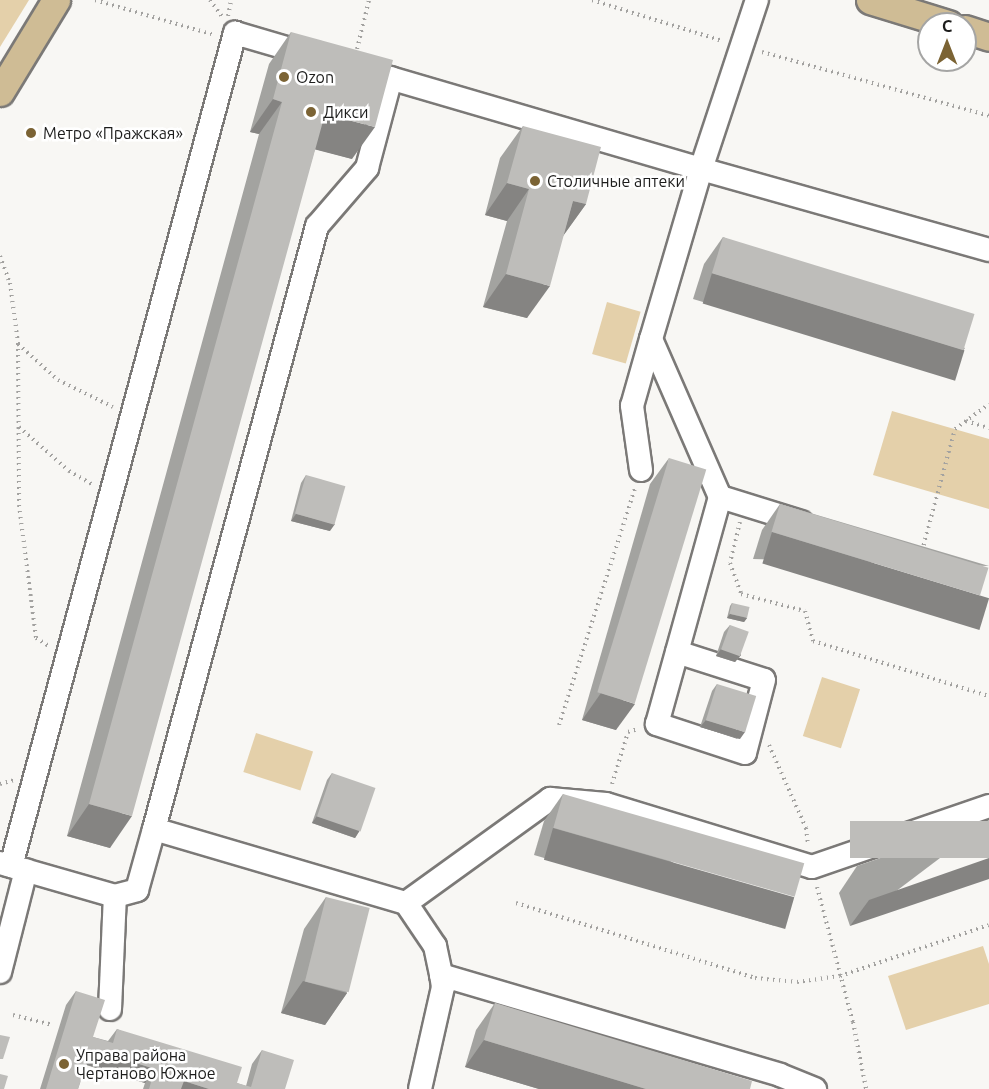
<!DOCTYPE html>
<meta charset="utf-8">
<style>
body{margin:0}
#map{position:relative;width:989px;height:1089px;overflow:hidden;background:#f8f7f4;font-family:Ubuntu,sans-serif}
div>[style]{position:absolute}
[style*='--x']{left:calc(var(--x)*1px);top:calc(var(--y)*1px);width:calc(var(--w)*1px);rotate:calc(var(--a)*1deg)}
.green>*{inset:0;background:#e4d0aa;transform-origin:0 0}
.path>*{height:4px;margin-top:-2px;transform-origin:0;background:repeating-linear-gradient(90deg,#a3a2a0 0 1.5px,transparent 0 6px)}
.roads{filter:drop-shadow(2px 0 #7b7977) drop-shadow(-2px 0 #7b7977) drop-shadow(0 2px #7b7977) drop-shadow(0 -2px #7b7977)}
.minor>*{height:22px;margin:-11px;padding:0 11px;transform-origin:11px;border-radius:11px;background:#fff}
.major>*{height:27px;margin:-13.5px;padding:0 13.5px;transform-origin:13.5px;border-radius:13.5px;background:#cfbc95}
.wall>*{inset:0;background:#a3a3a0}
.shaded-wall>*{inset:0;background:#858482;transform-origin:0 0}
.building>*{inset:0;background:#bebdba;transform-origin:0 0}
.dots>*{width:16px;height:16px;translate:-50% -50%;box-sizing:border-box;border:3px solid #fff;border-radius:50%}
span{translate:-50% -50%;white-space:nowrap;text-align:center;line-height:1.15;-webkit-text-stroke:5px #fff;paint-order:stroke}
.poi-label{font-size:16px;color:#1d1d1c}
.left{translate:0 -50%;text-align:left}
.north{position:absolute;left:917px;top:12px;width:60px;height:60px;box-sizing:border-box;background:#fff;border:2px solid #a5a5a4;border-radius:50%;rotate:0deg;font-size:16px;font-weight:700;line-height:24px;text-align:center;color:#1d1d1c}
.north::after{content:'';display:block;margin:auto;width:21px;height:27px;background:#7b6334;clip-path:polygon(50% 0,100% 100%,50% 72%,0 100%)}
</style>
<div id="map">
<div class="green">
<i style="clip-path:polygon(0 0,29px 0,0 47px)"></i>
<i style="left:607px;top:302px;width:35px;height:54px;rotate:16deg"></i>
<i style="clip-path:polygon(892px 411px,989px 439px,989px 509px,873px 475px)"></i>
<i style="left:822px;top:677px;width:40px;height:62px;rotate:18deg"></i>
<i style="left:256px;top:733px;width:60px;height:41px;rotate:18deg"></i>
<i style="clip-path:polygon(983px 946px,989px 964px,989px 1004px,906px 1030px,888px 976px)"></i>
</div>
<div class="path">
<i style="--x:95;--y:0;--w:125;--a:16.3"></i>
<i style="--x:210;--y:0;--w:22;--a:54"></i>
<i style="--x:592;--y:0;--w:137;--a:17.4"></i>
<i style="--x:228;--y:16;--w:16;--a:-79"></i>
<i style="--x:357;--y:49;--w:50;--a:-76.2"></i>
<i style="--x:762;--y:52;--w:236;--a:15.7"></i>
<i style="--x:0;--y:256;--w:29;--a:70"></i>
<i style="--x:10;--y:283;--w:61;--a:82.4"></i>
<i style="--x:18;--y:343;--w:162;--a:89.6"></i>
<i style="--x:19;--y:505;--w:134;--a:82.7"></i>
<i style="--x:36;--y:638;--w:15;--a:32"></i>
<i style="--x:18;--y:344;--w:54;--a:42"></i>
<i style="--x:58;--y:380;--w:61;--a:26.1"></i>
<i style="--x:966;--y:421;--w:24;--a:17"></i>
<i style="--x:19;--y:427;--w:67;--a:41.3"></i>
<i style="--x:69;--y:471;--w:28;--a:30"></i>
<i style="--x:740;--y:522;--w:42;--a:103.7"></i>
<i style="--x:730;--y:563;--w:33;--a:70"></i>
<i style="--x:741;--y:594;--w:66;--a:14.9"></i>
<i style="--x:805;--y:611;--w:31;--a:75"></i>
<i style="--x:813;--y:641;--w:184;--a:17.4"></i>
<i style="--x:922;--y:551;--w:126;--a:-74.9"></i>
<i style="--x:955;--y:429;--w:42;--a:-36.3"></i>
<i style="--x:559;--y:725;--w:249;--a:-72.2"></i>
<i style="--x:769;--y:745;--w:91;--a:66"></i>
<i style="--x:806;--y:828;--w:16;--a:83"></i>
<i style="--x:0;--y:784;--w:15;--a:-16"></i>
<i style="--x:612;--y:784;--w:54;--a:-72.9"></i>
<i style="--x:628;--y:732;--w:10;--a:-17"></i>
<i style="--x:817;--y:887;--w:140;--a:75.1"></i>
<i style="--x:853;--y:1022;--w:68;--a:79"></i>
<i style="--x:516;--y:903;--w:250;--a:17.4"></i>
<i style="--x:755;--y:978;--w:42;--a:5.4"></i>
<i style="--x:797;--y:982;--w:43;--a:-7.9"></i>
<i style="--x:840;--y:976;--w:157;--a:-18.9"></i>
<i style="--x:13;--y:1015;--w:38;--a:14"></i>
</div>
<div class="roads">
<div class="minor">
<i style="--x:359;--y:69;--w:356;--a:16.3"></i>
<i style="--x:701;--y:169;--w:178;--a:-71.7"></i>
<i style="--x:641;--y:470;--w:65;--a:-98"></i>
<i style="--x:632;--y:406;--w:70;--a:-74.2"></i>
<i style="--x:801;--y:522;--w:85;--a:-162.8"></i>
<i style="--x:720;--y:497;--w:172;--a:-113.6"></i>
<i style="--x:651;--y:339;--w:177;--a:-73.6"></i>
<i style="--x:701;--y:169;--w:299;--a:15.7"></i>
<i style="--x:677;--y:652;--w:91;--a:17.8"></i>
<i style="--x:764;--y:680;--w:75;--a:104.6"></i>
<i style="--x:745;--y:753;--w:93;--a:-161.8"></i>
<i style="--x:657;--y:724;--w:236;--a:-74.5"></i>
<i style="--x:154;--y:829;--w:625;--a:-74.87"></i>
<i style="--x:317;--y:226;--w:77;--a:-49.2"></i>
<i style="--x:367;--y:168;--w:93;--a:-75.1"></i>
<i style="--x:0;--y:863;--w:120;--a:16"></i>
<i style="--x:115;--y:896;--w:23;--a:-15"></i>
<i style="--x:137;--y:890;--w:63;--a:-74.4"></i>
<i style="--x:154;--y:829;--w:263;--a:16.4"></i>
<i style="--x:406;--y:903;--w:52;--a:56"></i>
<i style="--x:435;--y:946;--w:30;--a:78"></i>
<i style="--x:441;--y:975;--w:353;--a:16.4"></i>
<i style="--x:780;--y:1075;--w:38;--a:22"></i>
<i style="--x:11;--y:866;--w:863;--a:-74.95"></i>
<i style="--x:235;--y:33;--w:78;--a:16.3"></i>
<i style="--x:406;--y:903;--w:178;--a:-35.8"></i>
<i style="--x:550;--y:799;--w:56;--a:5.1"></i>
<i style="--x:606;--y:804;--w:215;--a:17"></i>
<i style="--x:812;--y:867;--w:187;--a:-19"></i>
<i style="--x:0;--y:972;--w:105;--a:-75.7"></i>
<i style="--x:110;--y:1009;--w:113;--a:-87.5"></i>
<i style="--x:420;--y:1089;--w:105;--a:-77.3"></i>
<i style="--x:443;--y:987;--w:12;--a:-99"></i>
</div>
<div class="major">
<i style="--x:870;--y:0;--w:82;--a:17.1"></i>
<i style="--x:965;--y:29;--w:25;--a:18"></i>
<i style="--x:0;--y:92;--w:108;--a:-58.7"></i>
</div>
</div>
<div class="wall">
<i style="clip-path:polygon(291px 32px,352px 159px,315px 149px,110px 848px,67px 836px,259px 134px,250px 132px,269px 64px)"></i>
<i style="clip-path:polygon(523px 126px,586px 204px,563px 236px,527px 318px,483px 307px,507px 221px,485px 215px,500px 158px)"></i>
<i style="clip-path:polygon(723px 237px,965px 348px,946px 375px,693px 299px,704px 264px)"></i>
<i style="clip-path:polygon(669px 458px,616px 730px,582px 720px,650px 484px)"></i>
<i style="clip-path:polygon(306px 475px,330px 531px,291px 521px,301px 483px)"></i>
<i style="clip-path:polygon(780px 504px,989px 566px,753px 559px,762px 530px)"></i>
<i style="clip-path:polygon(732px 603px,747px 618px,744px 622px,727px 618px,730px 606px)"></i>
<i style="clip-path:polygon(730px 625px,741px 655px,735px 662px,716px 656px,724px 632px)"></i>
<i style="clip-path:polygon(717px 684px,740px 739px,700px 727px,712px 691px)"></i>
<i style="clip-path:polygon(332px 773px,360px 830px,355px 838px,312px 823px,327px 780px)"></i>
<i style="clip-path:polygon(563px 794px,775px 926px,534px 855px,544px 821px)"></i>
<i style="clip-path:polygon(989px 821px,850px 926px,839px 893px,857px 866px)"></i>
<i style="clip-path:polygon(326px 897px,347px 993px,325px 1025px,281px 1013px,304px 929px)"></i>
<i style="clip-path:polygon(76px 991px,93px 1037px,108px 1041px,117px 1029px,237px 1083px,246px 1086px,252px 1064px,262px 1050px,285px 1089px,143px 1089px,145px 1083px,86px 1065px,78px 1089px,40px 1089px,66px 1005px)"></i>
<i style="clip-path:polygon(495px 1003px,750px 1089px,539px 1089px,465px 1067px,476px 1030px)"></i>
</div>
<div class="shaded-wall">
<i style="clip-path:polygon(273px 99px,282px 102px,259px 134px,250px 132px)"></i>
<i style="clip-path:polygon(325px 114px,375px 127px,352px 159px,302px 146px)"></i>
<i style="clip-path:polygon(507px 183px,529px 189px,507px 221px,485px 215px)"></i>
<i style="clip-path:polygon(573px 201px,586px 204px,563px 236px)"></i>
<i style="left:712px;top:273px;width:264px;height:32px;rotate:17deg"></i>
<i style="clip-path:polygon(506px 274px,550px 286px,527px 318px,483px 307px)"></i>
<i style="clip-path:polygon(296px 514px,335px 524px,330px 531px,291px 521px)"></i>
<i style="left:772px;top:532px;width:227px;height:33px;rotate:17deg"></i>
<i style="clip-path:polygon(730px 614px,747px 618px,744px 622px,727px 618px)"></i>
<i style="clip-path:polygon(721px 649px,741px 655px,735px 662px,716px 656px)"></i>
<i style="clip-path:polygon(601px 693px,635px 704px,616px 730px,582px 720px)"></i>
<i style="clip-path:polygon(706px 720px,745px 732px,740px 739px,700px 727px)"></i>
<i style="clip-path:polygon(89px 804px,132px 816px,110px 848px,67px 836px)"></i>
<i style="clip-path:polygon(317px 816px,360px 830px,355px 838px,312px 823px)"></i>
<i style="left:553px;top:828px;width:251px;height:33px;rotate:16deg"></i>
<i style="clip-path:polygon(989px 858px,989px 879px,850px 926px,869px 900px)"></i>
<i style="clip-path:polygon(303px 981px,347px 993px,325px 1025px,281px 1013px)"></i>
<i style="clip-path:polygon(484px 1040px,646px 1089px,539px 1089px,465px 1067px)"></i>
<i style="clip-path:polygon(91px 1049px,155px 1069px,145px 1083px,81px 1063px)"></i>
<i style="clip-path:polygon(184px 1081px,209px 1089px,178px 1089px)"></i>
</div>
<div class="building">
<i style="clip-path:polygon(291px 32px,393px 60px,375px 127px,325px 114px,132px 816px,89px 804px,282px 102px,273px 99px)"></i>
<i style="clip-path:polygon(523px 126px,601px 147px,586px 204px,573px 201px,550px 286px,506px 274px,529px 189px,507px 183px)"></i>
<i style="left:723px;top:237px;width:263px;height:38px;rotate:17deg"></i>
<i style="left:669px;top:458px;width:39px;height:245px;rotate:17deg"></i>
<i style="left:306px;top:475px;width:41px;height:40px;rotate:16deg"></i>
<i style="left:780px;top:504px;width:218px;height:29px;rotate:17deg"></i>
<i style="left:732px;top:603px;width:18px;height:11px;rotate:13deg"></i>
<i style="left:730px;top:625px;width:20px;height:26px;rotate:20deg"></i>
<i style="left:717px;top:684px;width:41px;height:38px;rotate:17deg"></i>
<i style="left:332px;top:773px;width:46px;height:46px;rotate:19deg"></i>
<i style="left:563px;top:794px;width:251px;height:35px;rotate:16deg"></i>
<i style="left:989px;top:821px;width:37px;height:139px;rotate:90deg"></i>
<i style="left:326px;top:897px;width:45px;height:87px;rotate:14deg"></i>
<i style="clip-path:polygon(76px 991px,105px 1000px,93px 1037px,113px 1043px,117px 1029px,242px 1067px,237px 1083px,251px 1087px,262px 1050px,294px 1060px,285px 1089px,209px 1089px,184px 1081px,181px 1089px,149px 1089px,155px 1069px,91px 1049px,78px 1089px,46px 1089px)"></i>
<i style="clip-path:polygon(495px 1003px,752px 1081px,750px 1089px,646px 1089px,484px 1040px)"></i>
<i style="clip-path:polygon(0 1035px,10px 1037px,3px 1059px,0 1059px)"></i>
<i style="clip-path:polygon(0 1074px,8px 1076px,4px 1089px,0 1089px)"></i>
</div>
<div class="dots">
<i style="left:284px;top:77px;background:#7b6334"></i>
<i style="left:311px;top:112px;background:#7b6334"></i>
<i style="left:31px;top:133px;background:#7b6334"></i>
<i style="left:535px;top:181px;background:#7b6334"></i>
<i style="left:64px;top:1064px;background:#7b6334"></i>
</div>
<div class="poi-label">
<span class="left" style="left:296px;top:77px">Ozon</span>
<span class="left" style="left:323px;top:112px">Дикси</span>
<span class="left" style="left:43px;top:133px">Метро «Пражская»</span>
<span class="left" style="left:547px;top:181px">Столичные аптеки</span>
<span class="left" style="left:76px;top:1064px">Управа района<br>Чертаново Южное</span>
</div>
<div class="north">С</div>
</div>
